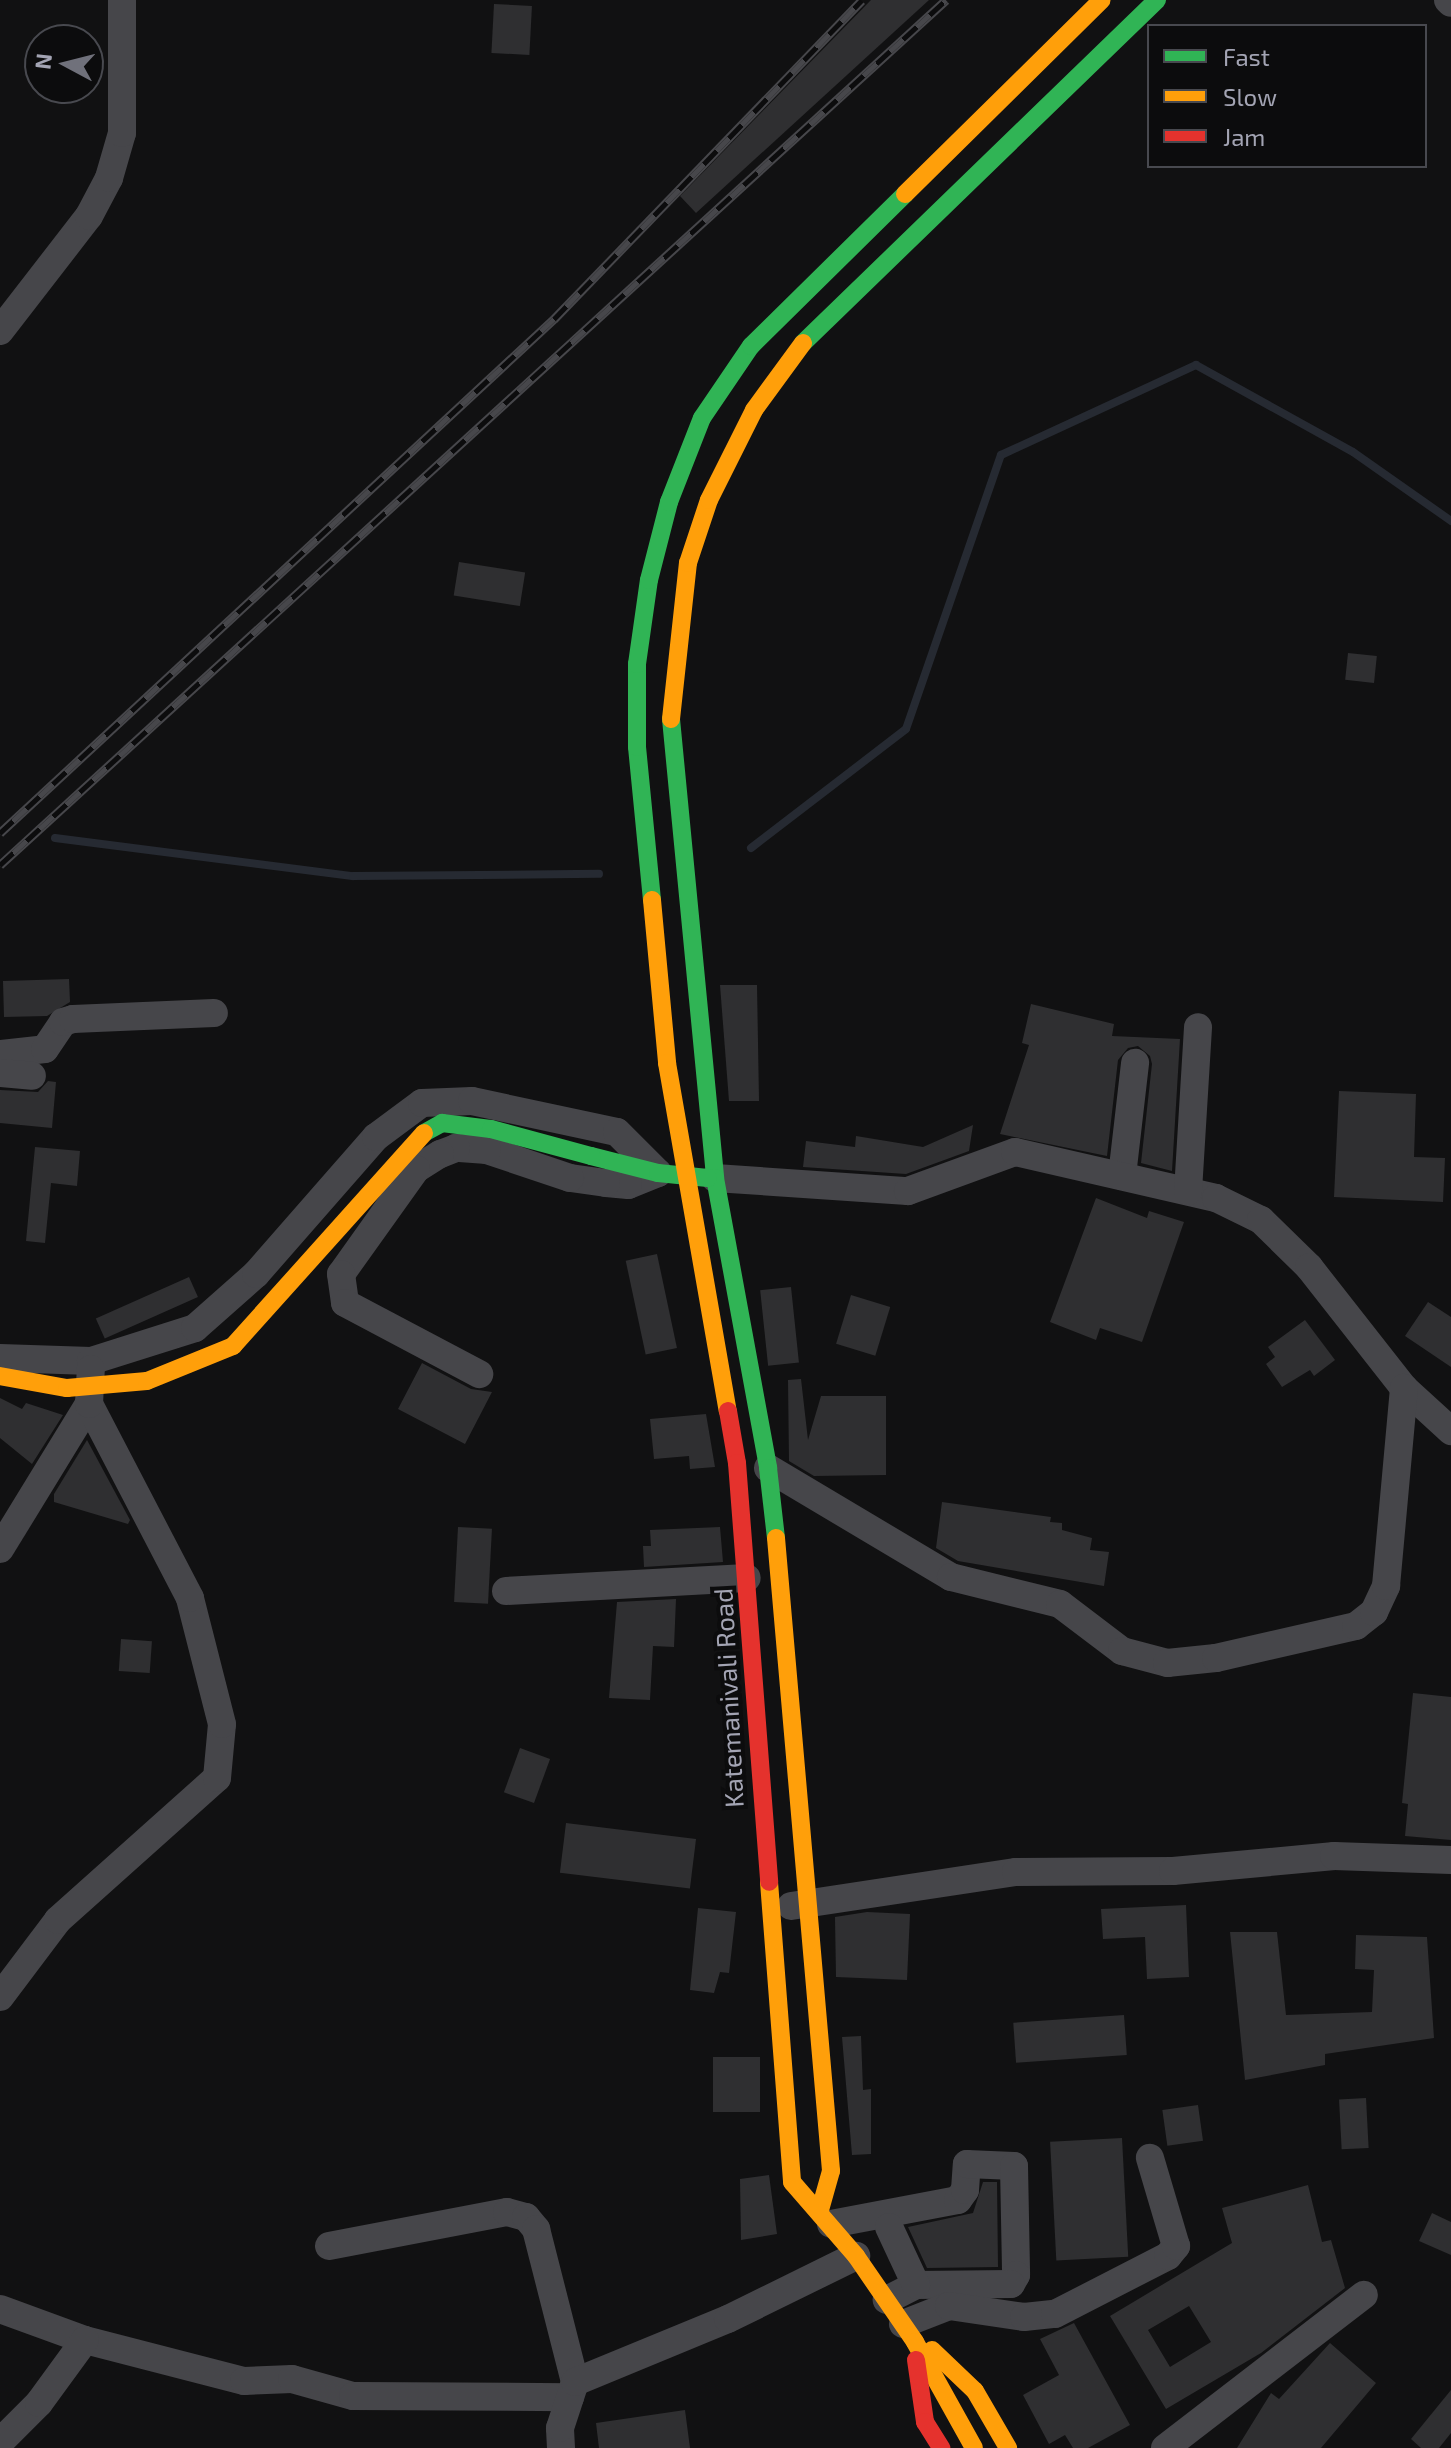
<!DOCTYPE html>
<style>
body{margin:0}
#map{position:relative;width:1451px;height:2448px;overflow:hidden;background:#111112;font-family:"Exo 2",sans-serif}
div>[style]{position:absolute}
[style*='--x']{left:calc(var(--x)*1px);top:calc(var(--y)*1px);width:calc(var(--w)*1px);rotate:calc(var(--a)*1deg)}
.stream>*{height:8px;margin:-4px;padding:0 4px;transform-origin:4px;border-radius:4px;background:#262a32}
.building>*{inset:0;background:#2f2f31;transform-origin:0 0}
.street>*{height:28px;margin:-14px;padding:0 14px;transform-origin:14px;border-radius:14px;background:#46464a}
.fast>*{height:18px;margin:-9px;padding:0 9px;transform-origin:9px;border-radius:9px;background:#30b455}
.slow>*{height:18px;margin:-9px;padding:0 9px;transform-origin:9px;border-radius:9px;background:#ff9f0a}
.jam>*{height:18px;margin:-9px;padding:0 9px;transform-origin:9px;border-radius:9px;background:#e5322d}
.rail>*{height:9px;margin-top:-4.5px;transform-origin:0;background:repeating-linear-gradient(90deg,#0c0c0d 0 18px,#47474b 0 36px);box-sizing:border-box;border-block:2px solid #47474b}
.fast-bridge>*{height:18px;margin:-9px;padding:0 9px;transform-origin:9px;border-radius:9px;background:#30b455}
.slow-bridge>*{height:18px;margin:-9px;padding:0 9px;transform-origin:9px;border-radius:9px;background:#ff9f0a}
span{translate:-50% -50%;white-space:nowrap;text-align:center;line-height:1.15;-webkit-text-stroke:8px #0c0c0d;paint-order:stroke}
.street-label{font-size:26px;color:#a3a4b3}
.legend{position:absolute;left:1147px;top:24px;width:280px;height:144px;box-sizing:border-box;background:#0c0c0d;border:2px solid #48494f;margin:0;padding:10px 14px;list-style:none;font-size:24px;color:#a3a4b3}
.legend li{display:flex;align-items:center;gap:16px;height:40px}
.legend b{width:40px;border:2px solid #48494f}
.north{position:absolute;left:24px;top:24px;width:80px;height:80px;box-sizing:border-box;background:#0c0c0d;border:2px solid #48494f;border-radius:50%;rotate:277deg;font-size:22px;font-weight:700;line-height:32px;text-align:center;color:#a3a4b3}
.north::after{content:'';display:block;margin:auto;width:28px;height:36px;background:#70717b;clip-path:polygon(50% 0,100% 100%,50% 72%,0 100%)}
</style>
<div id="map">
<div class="stream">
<i style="--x:55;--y:838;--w:300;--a:7.3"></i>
<i style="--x:353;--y:876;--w:246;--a:-0.5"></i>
<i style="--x:751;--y:848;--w:195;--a:-37.5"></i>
<i style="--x:906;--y:729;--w:290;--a:-70.9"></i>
<i style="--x:1001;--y:455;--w:215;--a:-24.8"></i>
<i style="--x:1196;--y:365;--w:179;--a:29"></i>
<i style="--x:1353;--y:452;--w:120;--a:35.1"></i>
</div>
<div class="building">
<i style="clip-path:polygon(871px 0,929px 0,696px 213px,680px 196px)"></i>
<i style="left:494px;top:4px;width:38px;height:49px;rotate:3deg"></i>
<i style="left:459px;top:562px;width:67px;height:34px;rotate:9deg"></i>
<i style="left:1348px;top:653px;width:29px;height:27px;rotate:6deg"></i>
<i style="clip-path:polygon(69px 979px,70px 1002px,47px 1016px,4px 1017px,3px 981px)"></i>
<i style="clip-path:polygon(720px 985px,757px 985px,759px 1101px,729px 1101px)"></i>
<i style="clip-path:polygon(1031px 1004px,1114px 1024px,1112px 1036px,1180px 1039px,1172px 1171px,1141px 1163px,1152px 1064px,1150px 1056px,1138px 1046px,1128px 1048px,1118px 1060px,1107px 1156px,1000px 1134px,1029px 1045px,1022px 1043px)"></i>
<i style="clip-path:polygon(48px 1081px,56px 1082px,52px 1128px,0 1123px,0 1090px,38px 1092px)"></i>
<i style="clip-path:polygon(1339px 1091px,1416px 1094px,1414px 1157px,1445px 1158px,1443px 1202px,1334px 1197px)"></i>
<i style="clip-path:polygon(973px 1125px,969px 1151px,906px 1174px,803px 1167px,806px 1141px,855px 1147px,856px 1136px,923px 1147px)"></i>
<i style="clip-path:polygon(35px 1147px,80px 1151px,77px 1186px,51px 1183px,45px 1243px,26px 1241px)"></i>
<i style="clip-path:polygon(1096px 1198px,1147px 1218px,1149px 1211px,1184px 1222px,1142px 1342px,1100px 1328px,1096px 1340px,1050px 1322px)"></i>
<i style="left:657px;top:1254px;width:96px;height:32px;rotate:78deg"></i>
<i style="left:189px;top:1277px;width:22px;height:102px;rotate:66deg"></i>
<i style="left:791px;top:1287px;width:76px;height:31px;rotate:84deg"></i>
<i style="left:851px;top:1295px;width:41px;height:51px;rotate:17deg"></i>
<i style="clip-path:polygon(1428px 1302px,1451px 1317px,1451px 1367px,1405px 1336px)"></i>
<i style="clip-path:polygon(1305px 1320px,1335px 1360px,1314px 1376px,1310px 1370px,1282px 1387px,1266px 1364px,1275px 1357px,1268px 1347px)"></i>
<i style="clip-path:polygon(422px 1363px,471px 1389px,492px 1392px,465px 1444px,398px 1409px)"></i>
<i style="clip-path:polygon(801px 1379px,808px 1440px,821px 1396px,886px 1396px,886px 1475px,814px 1476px,789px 1461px,788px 1380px)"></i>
<i style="clip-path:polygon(0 1398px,22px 1409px,26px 1403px,63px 1415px,32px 1464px,0 1438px)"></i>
<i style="clip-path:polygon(706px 1414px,715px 1467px,690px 1469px,689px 1456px,654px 1459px,650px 1419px)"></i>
<i style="clip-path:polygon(87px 1440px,130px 1520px,128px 1524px,54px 1502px,54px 1494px)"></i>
<i style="clip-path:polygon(942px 1502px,1051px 1517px,1050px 1522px,1062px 1523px,1062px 1530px,1092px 1538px,1090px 1550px,1109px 1552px,1104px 1586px,958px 1561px,936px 1548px)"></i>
<i style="left:458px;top:1527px;width:34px;height:75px;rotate:3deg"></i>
<i style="clip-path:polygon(720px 1527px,723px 1562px,644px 1567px,643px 1546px,651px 1546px,650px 1530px)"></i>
<i style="clip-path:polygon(676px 1599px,674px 1647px,653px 1646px,650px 1700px,609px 1698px,617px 1602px)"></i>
<i style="left:121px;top:1639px;width:31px;height:32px;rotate:4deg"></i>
<i style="clip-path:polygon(1413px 1693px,1451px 1697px,1451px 1840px,1405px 1836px,1408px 1804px,1402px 1803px)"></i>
<i style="left:520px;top:1748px;width:32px;height:47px;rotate:20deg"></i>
<i style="left:566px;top:1823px;width:131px;height:50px;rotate:7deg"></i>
<i style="clip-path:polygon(1186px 1905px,1189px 1977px,1147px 1979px,1145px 1937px,1103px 1939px,1101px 1909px)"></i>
<i style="clip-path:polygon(698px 1908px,736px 1912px,729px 1973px,720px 1972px,714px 1993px,690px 1990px)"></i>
<i style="clip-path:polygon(867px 1912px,910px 1914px,907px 1980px,836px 1977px,835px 1917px)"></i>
<i style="clip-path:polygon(1230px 1932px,1277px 1932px,1286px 2015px,1372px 2012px,1374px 1970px,1355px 1969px,1356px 1935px,1427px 1937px,1434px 2038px,1325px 2054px,1325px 2065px,1245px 2080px)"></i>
<i style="left:1124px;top:2015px;width:40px;height:111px;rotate:86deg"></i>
<i style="clip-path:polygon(861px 2036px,863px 2090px,871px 2089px,871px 2154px,852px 2155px,842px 2037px)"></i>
<i style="left:713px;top:2057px;width:47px;height:55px"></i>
<i style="left:1366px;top:2098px;width:50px;height:27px;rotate:87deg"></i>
<i style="left:1198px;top:2105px;width:36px;height:36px;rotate:82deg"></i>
<i style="left:1122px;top:2138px;width:119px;height:72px;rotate:87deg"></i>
<i style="clip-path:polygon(769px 2175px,777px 2234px,741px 2240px,740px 2179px)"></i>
<i style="clip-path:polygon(983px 2182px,997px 2182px,998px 2267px,927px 2268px,908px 2227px,973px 2213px)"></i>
<i style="clip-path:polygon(evenodd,1308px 2185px,1322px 2242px,1331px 2240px,1345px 2288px,1261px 2353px,1166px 2409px,1110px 2316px,1232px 2243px,1222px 2208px,1308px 2185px,1189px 2306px,1211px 2342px,1170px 2367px,1148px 2330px,1189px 2306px)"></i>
<i style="clip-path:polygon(1432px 2213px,1451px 2222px,1451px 2255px,1419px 2241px)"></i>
<i style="clip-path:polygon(1074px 2323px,1130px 2425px,1088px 2448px,1073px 2448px,1065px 2435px,1049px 2444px,1023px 2395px,1059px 2375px,1040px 2339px)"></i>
<i style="clip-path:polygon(1330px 2343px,1376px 2383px,1321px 2448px,1237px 2448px,1271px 2393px,1279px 2399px)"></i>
<i style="clip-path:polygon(1451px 2390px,1451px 2433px,1439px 2448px,1421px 2448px,1411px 2439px)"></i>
<i style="clip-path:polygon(685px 2410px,690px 2448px,599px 2448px,596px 2423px)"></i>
</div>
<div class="street">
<i style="--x:1448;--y:0;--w:4;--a:45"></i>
<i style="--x:0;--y:331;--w:145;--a:-52.3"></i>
<i style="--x:89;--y:216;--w:43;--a:-62.2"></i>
<i style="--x:109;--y:178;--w:47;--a:-73.9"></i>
<i style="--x:122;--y:133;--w:133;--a:-90"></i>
<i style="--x:0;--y:1054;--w:45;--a:-6.3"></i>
<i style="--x:45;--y:1049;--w:32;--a:-56"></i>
<i style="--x:63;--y:1022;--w:10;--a:-17"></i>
<i style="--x:73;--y:1019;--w:141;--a:-2.4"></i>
<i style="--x:0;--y:1073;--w:32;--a:5"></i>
<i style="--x:1122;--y:1176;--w:114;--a:-83.4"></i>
<i style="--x:715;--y:1178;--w:193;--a:3.9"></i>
<i style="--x:908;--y:1191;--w:114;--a:-20"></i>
<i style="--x:1015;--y:1152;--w:206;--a:12.9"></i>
<i style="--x:1216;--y:1198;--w:50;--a:26.1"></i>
<i style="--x:1261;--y:1220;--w:67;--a:44.4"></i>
<i style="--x:1309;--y:1267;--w:154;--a:51.9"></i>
<i style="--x:1404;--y:1388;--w:64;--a:42.5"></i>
<i style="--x:1188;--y:1191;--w:164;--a:-86.5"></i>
<i style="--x:0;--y:1358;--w:91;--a:1.9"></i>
<i style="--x:91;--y:1361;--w:109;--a:-17.6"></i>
<i style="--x:195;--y:1328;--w:81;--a:-41.5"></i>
<i style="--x:256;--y:1274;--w:182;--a:-48.8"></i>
<i style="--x:376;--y:1137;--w:57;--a:-36.5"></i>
<i style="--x:422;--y:1103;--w:50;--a:-2.3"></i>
<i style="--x:472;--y:1101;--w:148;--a:12.1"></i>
<i style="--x:617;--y:1132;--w:58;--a:45"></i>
<i style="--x:658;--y:1173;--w:32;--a:158"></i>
<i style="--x:628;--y:1185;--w:22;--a:-175"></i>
<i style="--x:606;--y:1183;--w:36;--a:-172"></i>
<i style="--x:570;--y:1178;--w:88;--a:-161.4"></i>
<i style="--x:487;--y:1150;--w:31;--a:-176"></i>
<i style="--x:456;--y:1148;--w:17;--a:159"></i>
<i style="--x:440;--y:1154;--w:28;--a:148"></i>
<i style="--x:416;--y:1169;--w:129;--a:125.5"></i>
<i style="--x:341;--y:1274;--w:29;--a:82"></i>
<i style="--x:345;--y:1303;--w:152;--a:27.9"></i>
<i style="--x:768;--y:1468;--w:213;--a:30.8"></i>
<i style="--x:951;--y:1577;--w:112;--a:13.9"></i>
<i style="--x:1060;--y:1604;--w:78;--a:37.2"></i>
<i style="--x:1122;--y:1651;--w:47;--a:14.9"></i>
<i style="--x:1167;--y:1663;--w:49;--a:-5.8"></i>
<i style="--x:1216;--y:1658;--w:144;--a:-12.9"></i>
<i style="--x:1356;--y:1626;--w:23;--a:-38"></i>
<i style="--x:1374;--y:1612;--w:29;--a:-65"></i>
<i style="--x:1386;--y:1586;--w:199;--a:-84.8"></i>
<i style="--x:0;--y:1549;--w:170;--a:-58.5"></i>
<i style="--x:506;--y:1591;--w:241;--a:-3.1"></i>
<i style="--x:791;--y:1906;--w:228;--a:-8.6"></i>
<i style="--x:1016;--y:1872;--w:157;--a:-0.4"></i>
<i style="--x:1173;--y:1871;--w:162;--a:-5.3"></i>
<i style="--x:1334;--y:1856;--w:117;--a:2"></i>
<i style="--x:0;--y:1997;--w:96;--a:-53"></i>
<i style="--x:58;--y:1920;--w:213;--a:-41.8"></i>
<i style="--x:217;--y:1778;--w:54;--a:-84.7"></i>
<i style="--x:222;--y:1724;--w:130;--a:-104.3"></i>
<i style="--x:190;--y:1598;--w:219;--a:-117.5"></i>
<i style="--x:89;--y:1404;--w:35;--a:-87"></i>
<i style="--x:831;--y:2224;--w:129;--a:-10.7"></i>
<i style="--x:958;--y:2200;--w:12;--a:-55"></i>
<i style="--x:965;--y:2190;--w:26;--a:-86"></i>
<i style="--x:967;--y:2164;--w:47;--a:2.4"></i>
<i style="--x:1014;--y:2166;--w:109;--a:88.9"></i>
<i style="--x:1016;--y:2275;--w:10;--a:119"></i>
<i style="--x:1011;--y:2284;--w:95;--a:179.4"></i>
<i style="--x:916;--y:2285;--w:33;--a:153"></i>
<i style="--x:889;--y:2227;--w:64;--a:65"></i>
<i style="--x:329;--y:2246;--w:181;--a:-10.8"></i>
<i style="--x:507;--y:2212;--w:20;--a:15"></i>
<i style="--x:526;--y:2217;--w:16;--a:50"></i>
<i style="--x:536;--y:2229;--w:158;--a:75.7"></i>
<i style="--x:0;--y:2309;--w:90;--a:20"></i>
<i style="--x:85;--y:2340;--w:164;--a:14.5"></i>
<i style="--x:244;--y:2381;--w:48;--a:-2.4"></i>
<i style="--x:292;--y:2379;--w:63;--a:15.6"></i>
<i style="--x:353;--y:2396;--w:217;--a:0.3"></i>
<i style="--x:903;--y:2324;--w:49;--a:-21.4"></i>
<i style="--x:949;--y:2306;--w:76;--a:8.3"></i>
<i style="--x:1024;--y:2317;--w:31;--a:-6"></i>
<i style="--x:1055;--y:2314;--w:127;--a:-27.2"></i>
<i style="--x:1168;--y:2256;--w:13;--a:-51"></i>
<i style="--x:1176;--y:2246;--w:92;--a:-106.5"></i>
<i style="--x:0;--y:2442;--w:55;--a:-45"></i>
<i style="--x:39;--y:2403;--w:78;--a:-53.9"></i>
<i style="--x:561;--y:2448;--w:20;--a:-93"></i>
<i style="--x:560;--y:2428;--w:48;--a:-71.9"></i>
<i style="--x:575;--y:2382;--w:165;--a:-22.4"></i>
<i style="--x:728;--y:2319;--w:143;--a:-26.2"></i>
<i style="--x:1165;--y:2448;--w:251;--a:-37.6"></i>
</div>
<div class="fast">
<i style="--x:803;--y:343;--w:493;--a:-44.1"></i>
<i style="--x:671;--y:719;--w:461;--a:84.5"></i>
<i style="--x:715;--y:1178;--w:295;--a:79.6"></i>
<i style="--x:768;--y:1468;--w:70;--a:83.5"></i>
<i style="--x:652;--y:900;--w:154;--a:-95.6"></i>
<i style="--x:637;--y:747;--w:83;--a:-90"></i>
<i style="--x:637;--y:664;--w:85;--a:-81.9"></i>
<i style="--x:649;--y:580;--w:81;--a:-75.6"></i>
<i style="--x:669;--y:502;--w:90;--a:-68.6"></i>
<i style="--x:702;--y:418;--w:87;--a:-55.8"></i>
<i style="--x:751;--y:346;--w:216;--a:-44.6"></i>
<i style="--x:591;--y:1156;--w:69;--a:14.2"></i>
<i style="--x:658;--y:1173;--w:50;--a:5.7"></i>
</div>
<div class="slow">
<i style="--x:905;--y:194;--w:276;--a:-44.6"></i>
<i style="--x:671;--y:719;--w:157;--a:-83.8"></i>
<i style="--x:688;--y:563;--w:66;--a:-71.6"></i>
<i style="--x:709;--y:500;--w:101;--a:-63.4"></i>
<i style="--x:754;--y:410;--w:83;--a:-53.8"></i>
<i style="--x:652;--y:900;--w:164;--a:84.7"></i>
<i style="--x:667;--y:1063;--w:353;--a:80.1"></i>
<i style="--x:776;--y:1538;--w:635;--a:85.03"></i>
<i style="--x:831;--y:2171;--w:41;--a:105.8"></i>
<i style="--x:769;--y:1882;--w:301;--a:85.6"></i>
<i style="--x:792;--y:2182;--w:98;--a:49.1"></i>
<i style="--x:856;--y:2256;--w:104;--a:55.5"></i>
<i style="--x:915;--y:2342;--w:121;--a:60.9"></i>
<i style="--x:932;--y:2350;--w:59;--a:43.6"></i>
<i style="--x:975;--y:2391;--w:66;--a:59.9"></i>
</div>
<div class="jam">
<i style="--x:728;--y:1411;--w:53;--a:80.2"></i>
<i style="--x:737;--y:1463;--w:420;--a:85.6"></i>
<i style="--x:916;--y:2360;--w:63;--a:81.7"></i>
<i style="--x:925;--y:2422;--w:31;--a:58"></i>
</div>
<div class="rail">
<i style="--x:0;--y:833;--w:756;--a:-42.86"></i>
<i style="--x:554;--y:319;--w:443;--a:-46"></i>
<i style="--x:0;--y:865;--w:1282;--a:-42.44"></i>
</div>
<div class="fast-bridge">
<i style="--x:424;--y:1133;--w:21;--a:-29"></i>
<i style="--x:442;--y:1123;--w:49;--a:7"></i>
<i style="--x:491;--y:1129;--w:104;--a:15.1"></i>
</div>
<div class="slow-bridge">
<i style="--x:0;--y:1376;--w:68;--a:10.2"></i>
<i style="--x:67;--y:1388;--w:80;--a:-5"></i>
<i style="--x:147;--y:1381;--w:93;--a:-22.1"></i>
<i style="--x:233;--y:1346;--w:286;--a:-48.1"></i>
</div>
<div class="street-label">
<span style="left:728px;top:1698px;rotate:-93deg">Katemanivali Road</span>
</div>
<ul class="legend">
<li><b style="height:10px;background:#30b455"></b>Fast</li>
<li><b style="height:10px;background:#ff9f0a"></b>Slow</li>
<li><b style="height:10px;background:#e5322d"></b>Jam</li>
</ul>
<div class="north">N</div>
</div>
